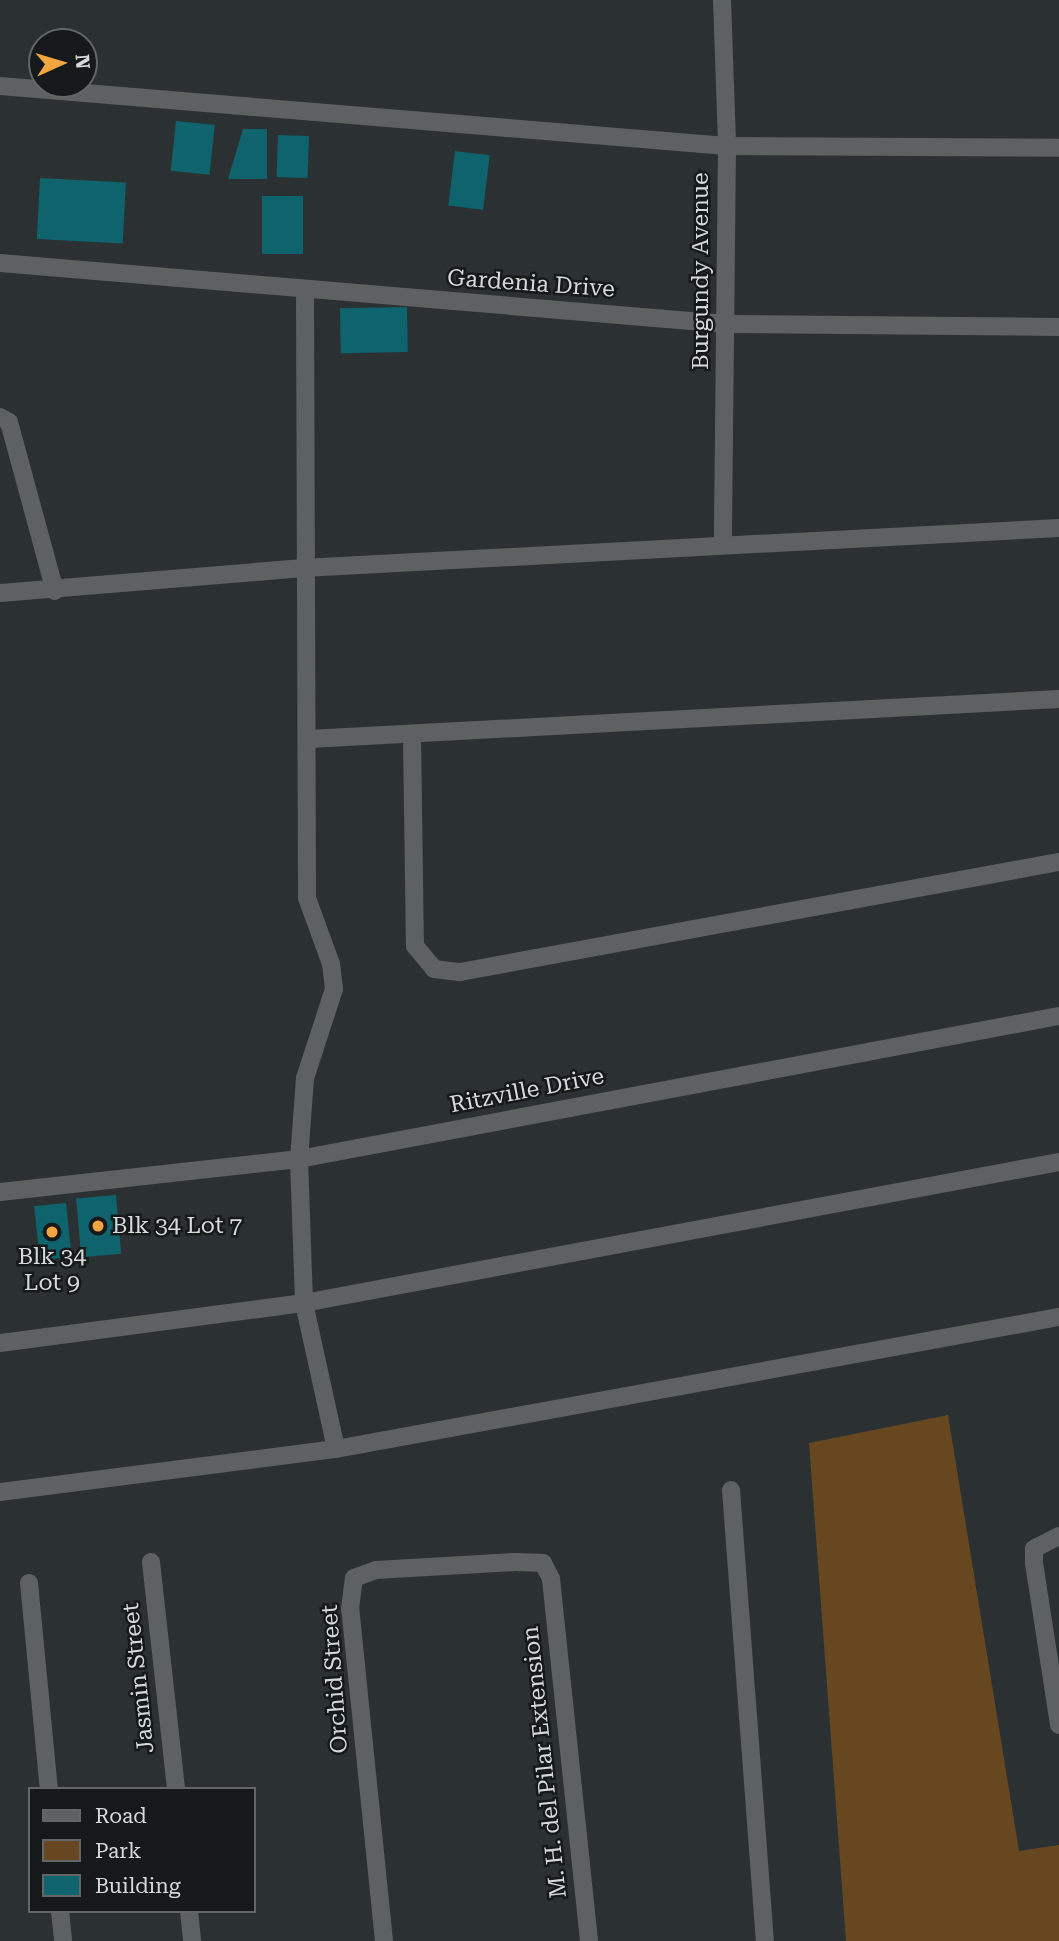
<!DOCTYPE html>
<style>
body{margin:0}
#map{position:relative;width:1059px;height:1941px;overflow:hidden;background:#2b3132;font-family:"Roboto Serif",serif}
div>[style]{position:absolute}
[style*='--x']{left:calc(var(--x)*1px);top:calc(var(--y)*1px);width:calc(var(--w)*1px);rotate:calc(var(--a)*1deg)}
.green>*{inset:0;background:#67471f}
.building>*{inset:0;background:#0e636d;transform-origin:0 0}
.street>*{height:18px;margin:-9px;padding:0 9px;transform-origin:9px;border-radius:9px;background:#5e6162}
.dots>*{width:19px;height:19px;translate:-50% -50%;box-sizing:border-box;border:4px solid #161919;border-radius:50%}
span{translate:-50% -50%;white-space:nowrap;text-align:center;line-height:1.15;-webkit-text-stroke:5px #161919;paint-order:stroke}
.street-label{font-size:23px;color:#d5d9d9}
.poi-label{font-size:23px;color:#d5d9d9}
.left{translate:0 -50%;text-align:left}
.legend{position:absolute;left:28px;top:1787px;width:228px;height:126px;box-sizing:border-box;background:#161919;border:2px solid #626666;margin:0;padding:9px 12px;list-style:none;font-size:21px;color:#d5d9d9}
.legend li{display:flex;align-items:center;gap:14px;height:35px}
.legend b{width:35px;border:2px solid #626666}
.north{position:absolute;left:28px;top:28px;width:70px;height:70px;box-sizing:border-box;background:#161919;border:2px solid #626666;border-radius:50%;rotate:86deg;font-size:19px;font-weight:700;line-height:28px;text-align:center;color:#d5d9d9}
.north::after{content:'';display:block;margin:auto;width:24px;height:32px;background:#f1a640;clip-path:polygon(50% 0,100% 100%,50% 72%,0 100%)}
</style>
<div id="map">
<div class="green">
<i style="clip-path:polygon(948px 1415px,1019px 1851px,1059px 1845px,1059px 1941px,846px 1941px,809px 1443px)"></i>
</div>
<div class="building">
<i style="left:176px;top:121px;width:39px;height:50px;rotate:6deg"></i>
<i style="clip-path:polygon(243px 129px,267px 129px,267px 179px,228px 179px)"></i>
<i style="left:278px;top:135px;width:31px;height:42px;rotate:2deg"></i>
<i style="left:455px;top:151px;width:35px;height:55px;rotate:7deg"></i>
<i style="left:40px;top:178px;width:86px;height:61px;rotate:3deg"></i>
<i style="left:262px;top:196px;width:41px;height:58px"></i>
<i style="left:407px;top:307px;width:45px;height:67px;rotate:89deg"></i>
<i style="left:116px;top:1195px;width:59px;height:40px;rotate:85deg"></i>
<i style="left:66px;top:1203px;width:54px;height:32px;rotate:84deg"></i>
</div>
<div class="street">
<i style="--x:722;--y:0;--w:146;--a:88"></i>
<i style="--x:727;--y:146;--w:397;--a:90.6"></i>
<i style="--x:0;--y:86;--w:729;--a:4.72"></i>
<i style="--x:727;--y:146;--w:332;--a:0.3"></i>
<i style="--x:0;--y:263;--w:729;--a:4.8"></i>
<i style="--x:726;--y:324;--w:333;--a:0.5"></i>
<i style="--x:305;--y:291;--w:607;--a:89.81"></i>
<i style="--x:307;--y:898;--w:70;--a:70"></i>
<i style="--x:331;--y:964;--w:25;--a:83"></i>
<i style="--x:334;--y:989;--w:94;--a:108"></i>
<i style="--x:305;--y:1078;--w:81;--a:94.2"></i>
<i style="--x:299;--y:1159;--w:144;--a:88"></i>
<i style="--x:304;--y:1303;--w:149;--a:77.6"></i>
<i style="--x:0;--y:417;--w:10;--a:29"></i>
<i style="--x:9;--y:422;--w:175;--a:74.8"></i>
<i style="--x:0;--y:593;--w:304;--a:-4.7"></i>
<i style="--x:303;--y:568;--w:757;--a:-3.03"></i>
<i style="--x:412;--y:736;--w:210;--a:89.2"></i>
<i style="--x:415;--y:946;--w:30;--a:50"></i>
<i style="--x:434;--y:969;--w:26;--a:7"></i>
<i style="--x:460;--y:972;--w:609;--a:-10.41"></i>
<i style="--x:309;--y:739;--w:751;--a:-3.05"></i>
<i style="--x:0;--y:1192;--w:301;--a:-6.3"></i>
<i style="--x:299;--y:1159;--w:773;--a:-10.66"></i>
<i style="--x:0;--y:1343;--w:307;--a:-7.5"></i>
<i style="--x:304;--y:1303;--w:768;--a:-10.58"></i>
<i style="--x:731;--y:1490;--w:452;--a:85.7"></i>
<i style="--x:0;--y:1492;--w:339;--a:-7.3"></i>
<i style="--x:336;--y:1449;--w:735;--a:-10.35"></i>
<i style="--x:1059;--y:1536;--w:28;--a:153"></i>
<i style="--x:1034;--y:1549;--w:14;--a:90"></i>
<i style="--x:1034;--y:1563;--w:164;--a:81.2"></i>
<i style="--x:151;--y:1562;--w:228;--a:83.7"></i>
<i style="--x:29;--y:1583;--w:207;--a:84.5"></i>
<i style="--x:60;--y:1911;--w:30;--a:84"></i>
<i style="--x:189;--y:1911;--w:30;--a:84"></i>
<i style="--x:384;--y:1941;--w:334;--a:-95.8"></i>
<i style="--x:350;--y:1609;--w:31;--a:-83"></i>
<i style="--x:354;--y:1578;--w:23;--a:-20"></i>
<i style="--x:376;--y:1570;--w:139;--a:-3.3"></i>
<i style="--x:515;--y:1562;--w:28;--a:2"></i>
<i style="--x:543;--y:1563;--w:18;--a:63"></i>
<i style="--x:551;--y:1579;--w:364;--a:84"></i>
</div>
<div class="dots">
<i style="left:98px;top:1226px;background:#f1a640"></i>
<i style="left:52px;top:1232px;background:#f1a640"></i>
</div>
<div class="street-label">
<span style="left:701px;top:271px;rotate:-90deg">Burgundy Avenue</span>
<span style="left:531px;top:284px;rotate:4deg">Gardenia Drive</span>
<span style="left:527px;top:1091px;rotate:-11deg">Ritzville Drive</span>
<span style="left:139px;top:1678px;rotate:-96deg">Jasmin Street</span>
<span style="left:335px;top:1679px;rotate:-94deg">Orchid Street</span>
<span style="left:545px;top:1762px;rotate:-96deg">M. H. del Pilar Extension</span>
</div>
<div class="poi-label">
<span class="left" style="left:112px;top:1226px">Blk 34 Lot 7</span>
<span style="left:52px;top:1270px">Blk 34<br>Lot 9</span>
</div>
<ul class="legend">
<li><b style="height:9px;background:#5e6162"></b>Road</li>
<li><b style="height:19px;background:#67471f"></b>Park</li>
<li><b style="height:19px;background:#0e636d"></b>Building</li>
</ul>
<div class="north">N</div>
</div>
